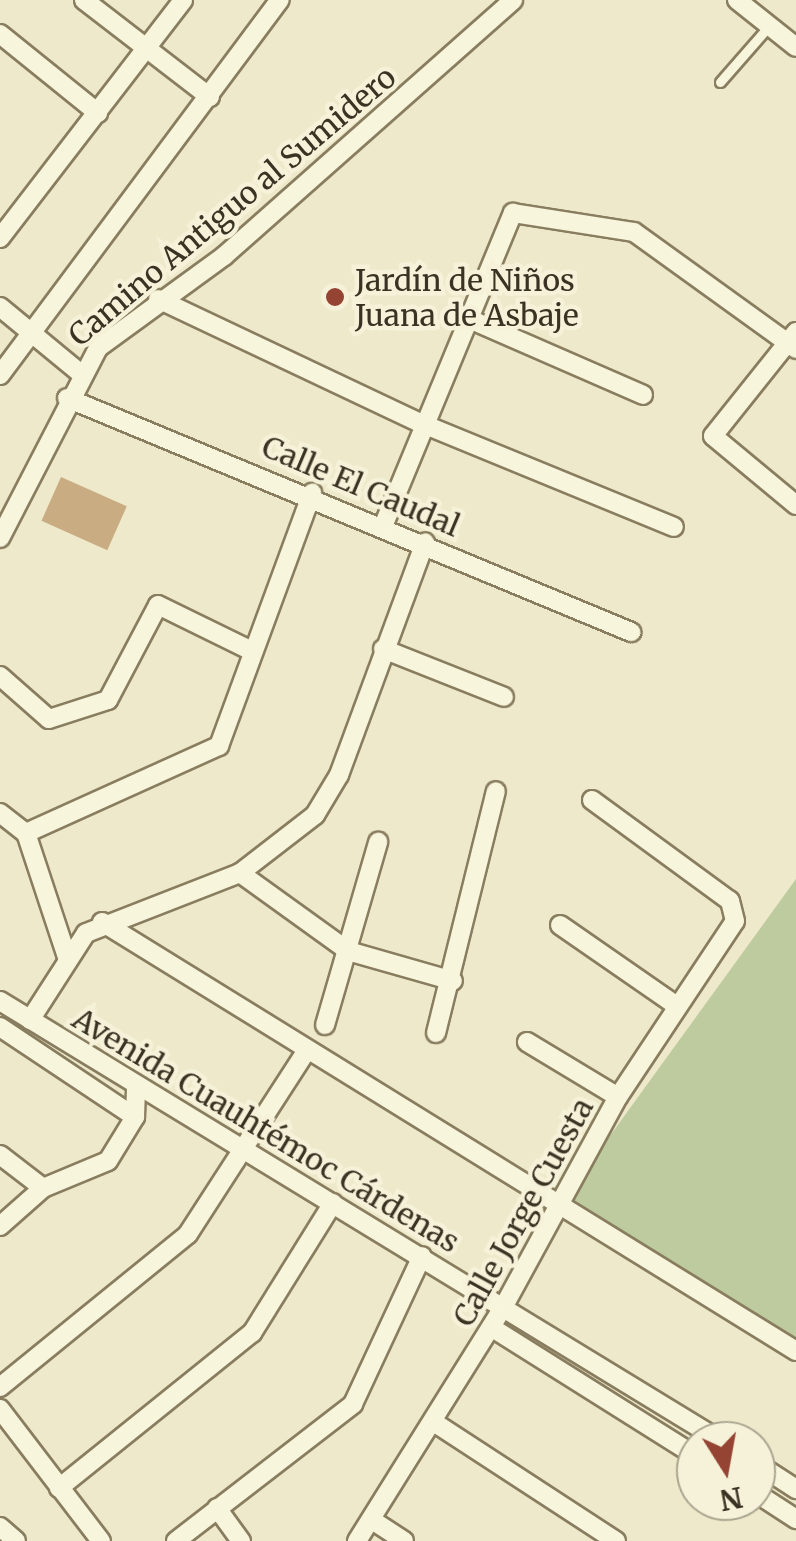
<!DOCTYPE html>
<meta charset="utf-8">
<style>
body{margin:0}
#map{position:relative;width:796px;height:1541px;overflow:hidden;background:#ede9ca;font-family:Merriweather,serif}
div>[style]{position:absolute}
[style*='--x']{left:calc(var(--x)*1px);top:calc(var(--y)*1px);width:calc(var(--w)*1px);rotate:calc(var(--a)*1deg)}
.green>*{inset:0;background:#becb9e}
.building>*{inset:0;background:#c9ac82;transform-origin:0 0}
.roads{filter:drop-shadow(2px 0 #897d5f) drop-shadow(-2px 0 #897d5f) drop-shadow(0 2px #897d5f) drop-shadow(0 -2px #897d5f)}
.lane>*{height:9px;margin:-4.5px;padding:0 4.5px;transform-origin:4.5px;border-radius:4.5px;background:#f8f5dd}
.street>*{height:18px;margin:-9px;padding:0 9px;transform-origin:9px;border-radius:9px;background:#f8f5dd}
.dots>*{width:28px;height:28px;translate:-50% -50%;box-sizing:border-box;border:5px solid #f5f2d9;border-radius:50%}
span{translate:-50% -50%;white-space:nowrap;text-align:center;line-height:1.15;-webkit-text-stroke:9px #f5f2d9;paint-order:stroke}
.street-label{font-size:30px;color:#3a3222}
.poi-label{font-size:30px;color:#3a3222}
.left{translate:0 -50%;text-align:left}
.north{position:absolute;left:676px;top:1421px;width:100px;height:100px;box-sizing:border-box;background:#f5f2d9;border:2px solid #aaa590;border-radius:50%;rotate:169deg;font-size:28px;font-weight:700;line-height:40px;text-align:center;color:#3a3222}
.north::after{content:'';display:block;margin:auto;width:35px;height:45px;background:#954332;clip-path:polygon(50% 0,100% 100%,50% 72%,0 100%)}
</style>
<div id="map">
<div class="green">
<i style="clip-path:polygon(796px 879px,796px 1342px,562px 1202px)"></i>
</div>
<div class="building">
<i style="left:61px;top:477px;width:72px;height:48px;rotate:24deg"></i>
</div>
<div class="roads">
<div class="lane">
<i style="--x:720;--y:82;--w:74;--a:-48.8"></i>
</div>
<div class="street">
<i style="--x:84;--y:0;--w:159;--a:37.6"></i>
<i style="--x:737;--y:0;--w:75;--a:38.5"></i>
<i style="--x:0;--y:34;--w:126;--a:38.9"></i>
<i style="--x:0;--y:238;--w:300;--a:-52.4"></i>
<i style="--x:158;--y:299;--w:293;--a:25.3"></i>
<i style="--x:423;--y:424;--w:271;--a:22.3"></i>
<i style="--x:0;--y:307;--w:104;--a:39.5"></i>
<i style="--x:467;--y:318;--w:192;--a:23.6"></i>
<i style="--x:796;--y:332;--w:133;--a:128.6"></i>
<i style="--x:713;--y:436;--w:108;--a:39.7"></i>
<i style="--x:0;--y:375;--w:468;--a:-53.3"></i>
<i style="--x:67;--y:398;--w:611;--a:22.53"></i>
<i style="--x:384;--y:524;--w:337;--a:-67.5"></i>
<i style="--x:513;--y:213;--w:122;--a:8.9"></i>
<i style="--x:634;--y:232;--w:200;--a:35.8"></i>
<i style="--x:0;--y:538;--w:214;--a:-62.7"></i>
<i style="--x:98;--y:348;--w:156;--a:-36.1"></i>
<i style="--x:224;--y:256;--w:386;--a:-41.5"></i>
<i style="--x:383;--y:649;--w:130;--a:21.6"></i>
<i style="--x:0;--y:676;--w:65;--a:41.3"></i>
<i style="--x:49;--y:719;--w:62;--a:-17.9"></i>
<i style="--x:108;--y:700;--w:107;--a:-62.2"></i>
<i style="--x:158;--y:605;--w:102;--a:26.1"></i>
<i style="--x:0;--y:813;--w:33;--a:38"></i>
<i style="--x:26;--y:833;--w:131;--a:71.7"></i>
<i style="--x:26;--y:833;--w:212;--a:-24.3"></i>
<i style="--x:219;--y:746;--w:270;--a:-69.8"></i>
<i style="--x:240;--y:873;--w:133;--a:35.8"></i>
<i style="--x:348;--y:951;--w:109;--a:15.9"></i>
<i style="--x:102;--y:922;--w:816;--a:31.72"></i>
<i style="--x:560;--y:925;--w:142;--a:34.7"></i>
<i style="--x:0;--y:1001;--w:845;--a:31.39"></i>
<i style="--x:30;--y:1020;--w:103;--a:-57.2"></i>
<i style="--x:86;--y:933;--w:165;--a:-21.3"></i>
<i style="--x:240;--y:873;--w:95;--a:-37.7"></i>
<i style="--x:315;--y:815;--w:47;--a:-59"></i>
<i style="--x:339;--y:775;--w:248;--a:-69.7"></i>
<i style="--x:325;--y:1025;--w:191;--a:-73.8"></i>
<i style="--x:0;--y:1027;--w:162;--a:33.7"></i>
<i style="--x:436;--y:1033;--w:249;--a:-76.1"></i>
<i style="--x:527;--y:1042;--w:106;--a:31.1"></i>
<i style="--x:0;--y:1155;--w:54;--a:37.5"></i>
<i style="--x:0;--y:1226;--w:57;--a:-41.5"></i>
<i style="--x:43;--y:1188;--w:70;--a:-22.6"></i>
<i style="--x:108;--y:1161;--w:52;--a:-58.5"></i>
<i style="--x:135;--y:1117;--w:30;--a:-88"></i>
<i style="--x:491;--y:1327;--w:242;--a:32.2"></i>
<i style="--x:0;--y:1387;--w:242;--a:-39.1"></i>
<i style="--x:188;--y:1234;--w:213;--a:-57.1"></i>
<i style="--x:0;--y:1409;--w:166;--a:52.6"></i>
<i style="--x:435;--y:1423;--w:216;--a:33.1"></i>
<i style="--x:756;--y:1463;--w:48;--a:33"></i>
<i style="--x:59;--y:1488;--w:248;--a:-38.8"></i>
<i style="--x:252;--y:1333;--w:153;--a:-58.1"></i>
<i style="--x:756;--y:1493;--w:48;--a:33"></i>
<i style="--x:217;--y:1508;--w:41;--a:54"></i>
<i style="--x:372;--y:1520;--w:38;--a:33"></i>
<i style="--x:0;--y:1527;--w:21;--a:41"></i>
<i style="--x:176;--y:1541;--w:224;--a:-37.7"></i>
<i style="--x:353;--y:1404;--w:163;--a:-65"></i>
<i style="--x:357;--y:1541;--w:279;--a:-58"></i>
<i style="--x:505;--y:1304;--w:236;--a:-61.4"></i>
<i style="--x:618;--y:1097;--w:211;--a:-56.4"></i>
<i style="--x:735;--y:921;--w:21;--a:-104"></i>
<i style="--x:730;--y:901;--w:171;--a:-143.8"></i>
</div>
</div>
<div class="dots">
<i style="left:335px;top:297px;background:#954332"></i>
</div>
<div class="street-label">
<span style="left:232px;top:206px;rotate:-40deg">Camino Antiguo al Sumidero</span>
<span style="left:361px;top:486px;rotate:23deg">Calle El Caudal</span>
<span style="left:266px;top:1130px;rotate:31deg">Avenida Cuauhtémoc Cárdenas</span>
<span style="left:523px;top:1212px;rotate:-61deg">Calle Jorge Cuesta</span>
</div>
<div class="poi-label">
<span class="left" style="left:355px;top:297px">Jardín de Niños<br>Juana de Asbaje</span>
</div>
<div class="north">N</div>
</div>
